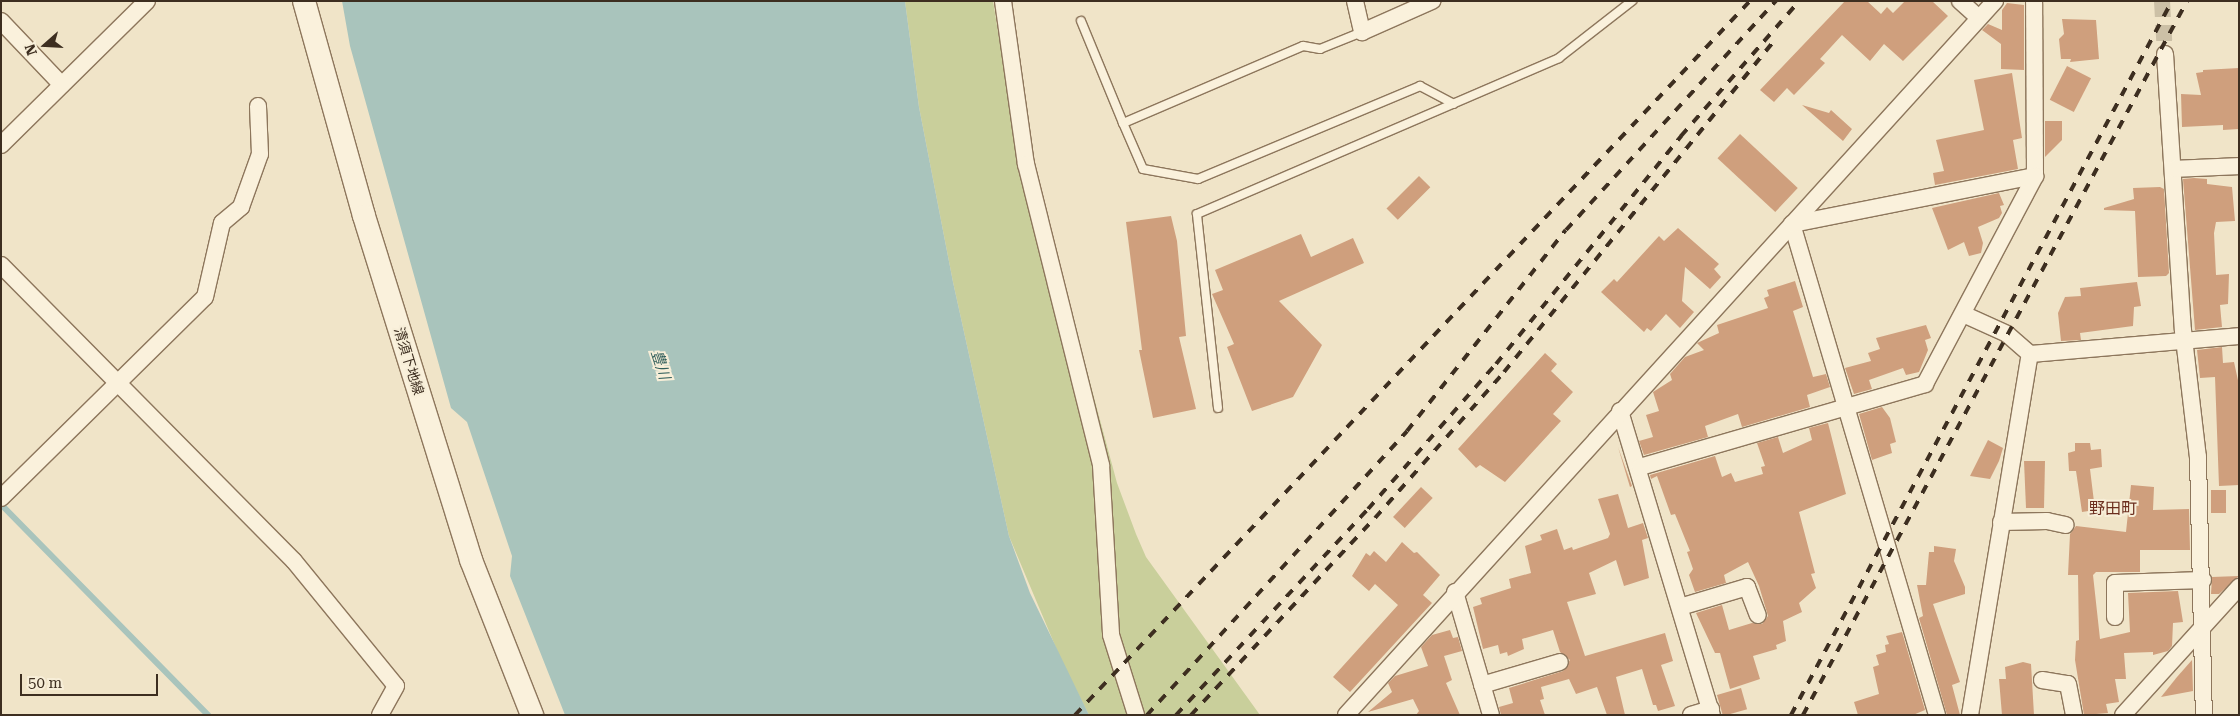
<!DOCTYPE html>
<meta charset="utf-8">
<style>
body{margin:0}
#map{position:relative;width:2240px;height:716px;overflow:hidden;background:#f0e4c8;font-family:"Roboto Serif","Noto Sans JP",serif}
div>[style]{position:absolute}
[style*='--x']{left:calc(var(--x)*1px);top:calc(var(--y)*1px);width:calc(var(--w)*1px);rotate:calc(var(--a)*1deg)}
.green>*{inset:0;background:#c9cf9b}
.water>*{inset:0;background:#a9c4bc}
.stream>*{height:5.5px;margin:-2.75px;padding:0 2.75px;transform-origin:2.75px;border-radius:2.75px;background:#a9c4bc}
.building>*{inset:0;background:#cf9f7d;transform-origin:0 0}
.street-tunnel>*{height:16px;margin-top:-8px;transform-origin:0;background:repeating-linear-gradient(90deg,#ccc0a6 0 16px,transparent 0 24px)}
.roads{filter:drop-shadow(1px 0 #8d765c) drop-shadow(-1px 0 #8d765c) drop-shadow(0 1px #8d765c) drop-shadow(0 -1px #8d765c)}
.lane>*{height:8px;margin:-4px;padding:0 4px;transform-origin:4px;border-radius:4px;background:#faf1dc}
.street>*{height:16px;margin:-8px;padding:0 8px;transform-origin:8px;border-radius:8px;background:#faf1dc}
.secondary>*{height:22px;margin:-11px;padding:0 11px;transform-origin:11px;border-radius:11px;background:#faf1dc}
.rail>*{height:4px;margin-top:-2px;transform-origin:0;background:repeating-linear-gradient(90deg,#3d2e20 0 9px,transparent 0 18px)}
span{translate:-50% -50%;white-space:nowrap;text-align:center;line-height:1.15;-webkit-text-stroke:4px #f7eed8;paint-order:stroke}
.street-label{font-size:14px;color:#3d2e20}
.water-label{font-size:15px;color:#2f5d5a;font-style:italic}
.quarter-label{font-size:16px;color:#6b2e1e}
.frame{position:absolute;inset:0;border:2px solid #3d2e20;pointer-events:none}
.north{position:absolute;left:20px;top:20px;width:50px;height:50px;-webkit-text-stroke:4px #f7eed8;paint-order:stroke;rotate:251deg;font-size:14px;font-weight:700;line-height:20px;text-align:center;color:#3d2e20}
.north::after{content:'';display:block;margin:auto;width:18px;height:22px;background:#3d2e20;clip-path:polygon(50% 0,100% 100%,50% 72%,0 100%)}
.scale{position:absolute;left:20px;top:674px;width:138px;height:22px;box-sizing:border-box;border:2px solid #3d2e20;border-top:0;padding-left:6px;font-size:15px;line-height:18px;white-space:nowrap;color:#3d2e20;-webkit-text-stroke:4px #f7eed8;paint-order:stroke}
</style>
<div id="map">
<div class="green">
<i style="clip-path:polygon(905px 1px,993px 1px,1022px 177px,1034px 174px,1117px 483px,1136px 534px,1146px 557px,1260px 715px,1089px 715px,1062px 662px,1009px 536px,953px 282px,919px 107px)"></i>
</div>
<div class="water">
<i style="clip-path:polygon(342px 1px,905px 1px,919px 107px,953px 282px,1009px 536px,1030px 593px,1089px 715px,565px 715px,510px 576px,512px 556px,467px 422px,451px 408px,350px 46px)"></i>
</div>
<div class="stream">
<i style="--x:1;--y:504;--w:296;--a:45.5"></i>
</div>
<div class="building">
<i style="clip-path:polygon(1845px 1px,1867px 1px,1881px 14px,1887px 7px,1893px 13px,1905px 1px,1932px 1px,1948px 16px,1903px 61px,1884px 44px,1870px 61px,1842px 35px,1820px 59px,1825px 63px,1794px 95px,1787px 88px,1774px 102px,1760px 90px)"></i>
<i style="clip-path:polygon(2007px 3px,2024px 5px,2024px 70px,2001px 69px,2001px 44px,1982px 30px,1988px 24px,2002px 30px,2002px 10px)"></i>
<i style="clip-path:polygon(2062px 19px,2096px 20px,2099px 59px,2070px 62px,2071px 59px,2061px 59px,2059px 39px,2064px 34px)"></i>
<i style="left:2067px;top:66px;width:27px;height:38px;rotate:27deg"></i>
<i style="clip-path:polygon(2239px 68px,2239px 129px,2223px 130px,2223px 125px,2182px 127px,2181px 94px,2201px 95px,2196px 73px,2203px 72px,2203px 70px)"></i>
<i style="clip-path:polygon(2012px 73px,2022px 138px,2013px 140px,2018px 169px,1935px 185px,1933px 173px,1944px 171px,1936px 140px,1984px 130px,1974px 80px)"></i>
<i style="clip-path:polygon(1802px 105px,1829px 113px,1831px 110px,1852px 129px,1843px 141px)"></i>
<i style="clip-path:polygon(2045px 121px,2062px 121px,2062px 140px,2045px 157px)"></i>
<i style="left:1740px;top:134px;width:79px;height:33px;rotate:43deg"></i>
<i style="left:1419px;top:176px;width:16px;height:46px;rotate:45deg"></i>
<i style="clip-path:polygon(2194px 178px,2207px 179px,2207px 184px,2232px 187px,2235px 221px,2216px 222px,2214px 233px,2216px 275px,2229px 274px,2228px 304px,2220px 305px,2222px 327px,2195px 330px,2183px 179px)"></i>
<i style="clip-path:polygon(2160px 187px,2164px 189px,2169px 273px,2166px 276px,2138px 277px,2135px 211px,2104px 210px,2104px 208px,2134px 199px,2133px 188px)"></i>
<i style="clip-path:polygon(1999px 193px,2004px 205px,2000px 206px,2002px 213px,1999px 218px,1978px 227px,1983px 243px,1981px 253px,1969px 256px,1964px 242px,1948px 250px,1932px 208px)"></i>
<i style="clip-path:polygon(1171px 216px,1177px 241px,1186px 336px,1179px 337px,1196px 409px,1153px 418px,1139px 350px,1142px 350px,1126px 222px)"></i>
<i style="clip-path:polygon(1678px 228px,1719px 264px,1714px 269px,1721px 277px,1710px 289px,1685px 267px,1682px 301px,1694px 312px,1680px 328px,1666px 314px,1651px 331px,1647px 328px,1644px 332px,1601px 292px,1614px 279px,1617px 282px,1659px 236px,1664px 241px)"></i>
<i style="clip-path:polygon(1301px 234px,1311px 257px,1353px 238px,1364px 263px,1279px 301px,1322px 345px,1293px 397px,1252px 411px,1227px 347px,1234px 344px,1212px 294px,1223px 290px,1215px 270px)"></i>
<i style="clip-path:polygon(1795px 281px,1803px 307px,1793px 311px,1813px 377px,1826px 374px,1830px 387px,1807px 395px,1810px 407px,1742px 427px,1738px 414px,1705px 426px,1708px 437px,1644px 455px,1639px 441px,1653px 437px,1646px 415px,1659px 411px,1653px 392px,1672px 380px,1670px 374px,1685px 357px,1704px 350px,1697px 343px,1719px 333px,1717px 325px,1768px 308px,1764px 298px,1769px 296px,1767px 290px)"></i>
<i style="clip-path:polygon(2137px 282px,2141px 306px,2134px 307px,2133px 326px,2080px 333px,2081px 340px,2061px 341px,2058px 313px,2065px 297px,2081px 296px,2080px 288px)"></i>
<i style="clip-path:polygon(1926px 325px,1931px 338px,1925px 340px,1928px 350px,1919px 372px,1906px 375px,1903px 368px,1869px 380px,1872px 389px,1854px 394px,1845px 368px,1871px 361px,1868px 353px,1880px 349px,1876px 338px)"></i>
<i style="clip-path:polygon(2222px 347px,2223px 363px,2234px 362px,2239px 385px,2239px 485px,2219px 486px,2215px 377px,2200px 378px,2197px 350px)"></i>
<i style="clip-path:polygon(1545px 353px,1557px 364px,1551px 371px,1573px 392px,1553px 414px,1561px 421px,1505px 482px,1480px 465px,1476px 468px,1458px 449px)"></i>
<i style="clip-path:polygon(1882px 407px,1890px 418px,1896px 442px,1890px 444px,1892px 453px,1872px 460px,1859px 414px)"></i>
<i style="clip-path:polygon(1828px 423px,1846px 494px,1799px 512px,1815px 573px,1811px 574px,1816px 588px,1799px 603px,1802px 612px,1783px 621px,1786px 641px,1776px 645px,1777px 649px,1753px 656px,1760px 679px,1730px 689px,1720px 653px,1715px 653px,1696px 613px,1722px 605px,1729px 630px,1752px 623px,1762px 624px,1768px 616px,1759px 586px,1748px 562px,1724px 575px,1726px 583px,1695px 592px,1689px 575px,1693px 569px,1687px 552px,1690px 551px,1675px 514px,1671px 515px,1657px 476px,1651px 479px,1650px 475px,1715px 456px,1722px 477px,1731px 473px,1735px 482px,1763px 474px,1761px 467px,1765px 466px,1757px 443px,1778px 437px,1783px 453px,1812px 440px,1809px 428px)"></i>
<i style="clip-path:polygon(1988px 440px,2003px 448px,1999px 461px,1990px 479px,1970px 476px)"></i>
<i style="clip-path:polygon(2075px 443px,2090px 443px,2091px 450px,2101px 449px,2102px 467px,2090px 469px,2095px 510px,2082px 512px,2076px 471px,2069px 471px,2068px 453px,2075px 451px)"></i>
<i style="clip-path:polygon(1618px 447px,1632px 486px,1630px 487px)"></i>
<i style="clip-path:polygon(2024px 461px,2045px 461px,2044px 508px,2026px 508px)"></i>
<i style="clip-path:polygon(2131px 485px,2154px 487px,2153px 510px,2189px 509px,2190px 550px,2140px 550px,2140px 572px,2096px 572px,2093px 575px,2100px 639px,2130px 632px,2128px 593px,2178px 591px,2183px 622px,2173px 623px,2172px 646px,2168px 651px,2153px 655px,2153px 652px,2124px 653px,2126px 679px,2115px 679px,2119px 702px,2106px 704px,2108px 713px,2084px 715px,2075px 660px,2076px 641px,2079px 640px,2078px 575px,2068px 575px,2070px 534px,2076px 526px,2126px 532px)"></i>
<i style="left:1421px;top:487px;width:16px;height:41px;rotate:43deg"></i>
<i style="left:2211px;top:490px;width:15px;height:23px"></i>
<i style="clip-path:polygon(1618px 494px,1628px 528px,1643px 523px,1648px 538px,1642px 540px,1649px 578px,1624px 586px,1616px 560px,1589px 573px,1596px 594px,1567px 602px,1585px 656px,1665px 633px,1673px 661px,1661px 665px,1675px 706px,1658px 711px,1656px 705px,1653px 705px,1642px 669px,1616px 677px,1625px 715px,1607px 715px,1597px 687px,1576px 694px,1569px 679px,1541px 687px,1544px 699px,1540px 700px,1545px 715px,1501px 715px,1499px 707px,1513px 703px,1509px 688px,1563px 671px,1570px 660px,1560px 652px,1553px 630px,1522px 639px,1524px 649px,1508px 656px,1507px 652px,1500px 654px,1498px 645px,1483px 649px,1473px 607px,1482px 604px,1480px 598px,1511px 588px,1509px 579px,1531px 573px,1525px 546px,1542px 540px,1540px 535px,1557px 529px,1564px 550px,1572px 547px,1573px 550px,1608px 538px,1610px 534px,1598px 499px)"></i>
<i style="clip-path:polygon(1402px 542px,1414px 553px,1417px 552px,1440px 575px,1423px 595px,1432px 603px,1350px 692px,1333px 677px,1398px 605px,1375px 584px,1369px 591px,1352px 576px,1366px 553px,1370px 556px,1374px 551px,1386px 562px)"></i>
<i style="clip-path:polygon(1934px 546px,1956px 549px,1954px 561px,1965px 587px,1965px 594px,1933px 604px,1960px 682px,1952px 685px,1960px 715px,1947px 715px,1919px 618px,1923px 616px,1917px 585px,1926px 585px,1929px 552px,1934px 552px)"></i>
<i style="clip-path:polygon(2239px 576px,2219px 594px,2211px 594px,2212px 577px)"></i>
<i style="clip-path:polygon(1450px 630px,1453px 638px,1458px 637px,1462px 651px,1444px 656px,1452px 680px,1446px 683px,1460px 715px,1416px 715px,1419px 711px,1413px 699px,1368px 712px,1392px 692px,1388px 683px,1395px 676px,1428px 666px,1421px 647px,1432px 635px)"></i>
<i style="clip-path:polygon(1902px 632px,1925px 710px,1913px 715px,1858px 715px,1854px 702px,1879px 694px,1873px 667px,1879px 665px,1876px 655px,1886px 652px,1885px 645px,1889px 644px,1886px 636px)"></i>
<i style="clip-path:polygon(2192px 660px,2193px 691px,2161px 697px,2177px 677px)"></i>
<i style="clip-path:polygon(2023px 662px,2031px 664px,2034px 715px,2002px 715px,1999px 679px,2006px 679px,2005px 667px)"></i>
<i style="left:1741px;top:688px;width:22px;height:25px;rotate:74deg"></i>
</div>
<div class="street-tunnel">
<i style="--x:2162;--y:1;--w:53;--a:86.8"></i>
</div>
<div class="roads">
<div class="lane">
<i style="--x:1081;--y:21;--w:110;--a:67.6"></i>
<i style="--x:1362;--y:32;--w:45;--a:158"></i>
<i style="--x:1320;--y:49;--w:17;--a:-170"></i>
<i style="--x:1303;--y:46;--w:196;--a:156.8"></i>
<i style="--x:1123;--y:123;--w:50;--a:66.5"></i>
<i style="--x:1143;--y:169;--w:56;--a:10.3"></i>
<i style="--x:1198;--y:179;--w:241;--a:-22.7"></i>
<i style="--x:1420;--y:86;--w:38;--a:28"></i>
<i style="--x:1218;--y:408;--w:195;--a:-96.2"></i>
<i style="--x:1197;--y:214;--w:394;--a:-23.3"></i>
<i style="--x:1559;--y:58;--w:93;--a:-38"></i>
</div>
<div class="street">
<i style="--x:1003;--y:1;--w:165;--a:82"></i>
<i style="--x:1026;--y:164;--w:310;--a:76"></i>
<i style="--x:1101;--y:465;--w:170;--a:86.6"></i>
<i style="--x:1111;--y:635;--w:84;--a:72.6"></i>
<i style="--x:1355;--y:1;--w:32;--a:77"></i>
<i style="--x:1362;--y:32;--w:77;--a:-23.9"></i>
<i style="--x:1960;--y:1;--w:25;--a:42"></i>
<i style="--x:1;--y:21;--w:88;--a:46.4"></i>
<i style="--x:2165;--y:54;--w:277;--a:86.3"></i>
<i style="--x:2183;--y:330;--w:128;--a:83.3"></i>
<i style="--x:2198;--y:457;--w:258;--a:88.7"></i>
<i style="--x:1;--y:145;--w:205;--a:-44.6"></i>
<i style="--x:2174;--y:169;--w:65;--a:-2.6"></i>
<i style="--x:1;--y:265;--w:416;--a:45.3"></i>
<i style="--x:294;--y:561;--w:161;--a:50.8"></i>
<i style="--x:396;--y:686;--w:33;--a:119"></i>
<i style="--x:1963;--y:314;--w:48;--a:24.4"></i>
<i style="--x:2007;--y:334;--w:30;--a:41"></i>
<i style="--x:1620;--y:411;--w:318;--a:73.2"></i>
<i style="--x:1640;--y:467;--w:297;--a:-16.2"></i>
<i style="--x:1925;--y:384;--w:235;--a:-62.1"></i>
<i style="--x:2035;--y:176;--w:175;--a:-90.3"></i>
<i style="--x:1;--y:498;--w:286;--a:-44.6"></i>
<i style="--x:205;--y:297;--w:76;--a:-77.1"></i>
<i style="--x:222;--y:223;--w:25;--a:-40"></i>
<i style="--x:241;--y:207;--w:56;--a:-70.3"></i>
<i style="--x:260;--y:154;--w:48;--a:-92.4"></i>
<i style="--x:2001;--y:522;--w:46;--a:-1.2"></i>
<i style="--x:2047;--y:521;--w:19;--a:12"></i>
<i style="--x:1455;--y:592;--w:128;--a:73.7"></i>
<i style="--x:1680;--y:607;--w:70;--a:-16.6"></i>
<i style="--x:1747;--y:587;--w:30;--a:69"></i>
<i style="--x:2115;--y:617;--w:34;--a:-90"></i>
<i style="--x:2115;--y:583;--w:88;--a:-2"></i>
<i style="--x:2042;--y:680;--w:26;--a:9"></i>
<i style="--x:2068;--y:684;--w:32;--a:79"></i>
<i style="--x:1482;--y:685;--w:81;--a:-16.4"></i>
<i style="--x:1346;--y:715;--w:965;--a:-47.73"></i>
<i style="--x:1691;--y:715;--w:21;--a:-17"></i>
<i style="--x:1937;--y:715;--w:512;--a:-106.45"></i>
<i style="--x:1792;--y:224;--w:248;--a:-11.2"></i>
<i style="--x:1970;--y:715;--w:366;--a:-80.6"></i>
<i style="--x:2030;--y:354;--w:210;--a:-4.9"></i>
<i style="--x:2123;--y:715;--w:173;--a:-47.8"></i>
</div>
<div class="secondary">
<i style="--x:304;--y:1;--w:223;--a:74.4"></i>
<i style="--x:364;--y:216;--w:360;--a:72.7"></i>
<i style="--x:471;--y:560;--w:167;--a:68.5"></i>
</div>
</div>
<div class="rail">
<i style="--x:1075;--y:715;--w:983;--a:-46.61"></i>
<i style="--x:1147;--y:715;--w:385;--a:-47.5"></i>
<i style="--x:1407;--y:431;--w:256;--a:-51.7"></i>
<i style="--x:1566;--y:230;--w:311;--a:-47.5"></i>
<i style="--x:1176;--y:715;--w:282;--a:-47"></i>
<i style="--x:1368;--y:509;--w:193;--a:-48.6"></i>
<i style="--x:1496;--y:364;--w:294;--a:-50.9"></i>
<i style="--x:1681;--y:136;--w:179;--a:-48.8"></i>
<i style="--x:1191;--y:715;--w:270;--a:-47"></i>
<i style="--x:1375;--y:518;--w:195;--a:-48.5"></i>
<i style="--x:1504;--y:372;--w:426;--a:-50.8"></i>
<i style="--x:1791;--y:715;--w:809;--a:-61.92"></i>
<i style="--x:1803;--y:715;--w:811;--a:-61.73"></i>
</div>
<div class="street-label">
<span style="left:409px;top:361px;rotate:73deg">清須下地線</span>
</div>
<div class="water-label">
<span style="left:660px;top:365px;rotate:72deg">豊川</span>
</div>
<div class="quarter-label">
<span style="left:2113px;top:509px">野田町</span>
</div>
<div class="frame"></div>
<div class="north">N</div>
<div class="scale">50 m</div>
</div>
